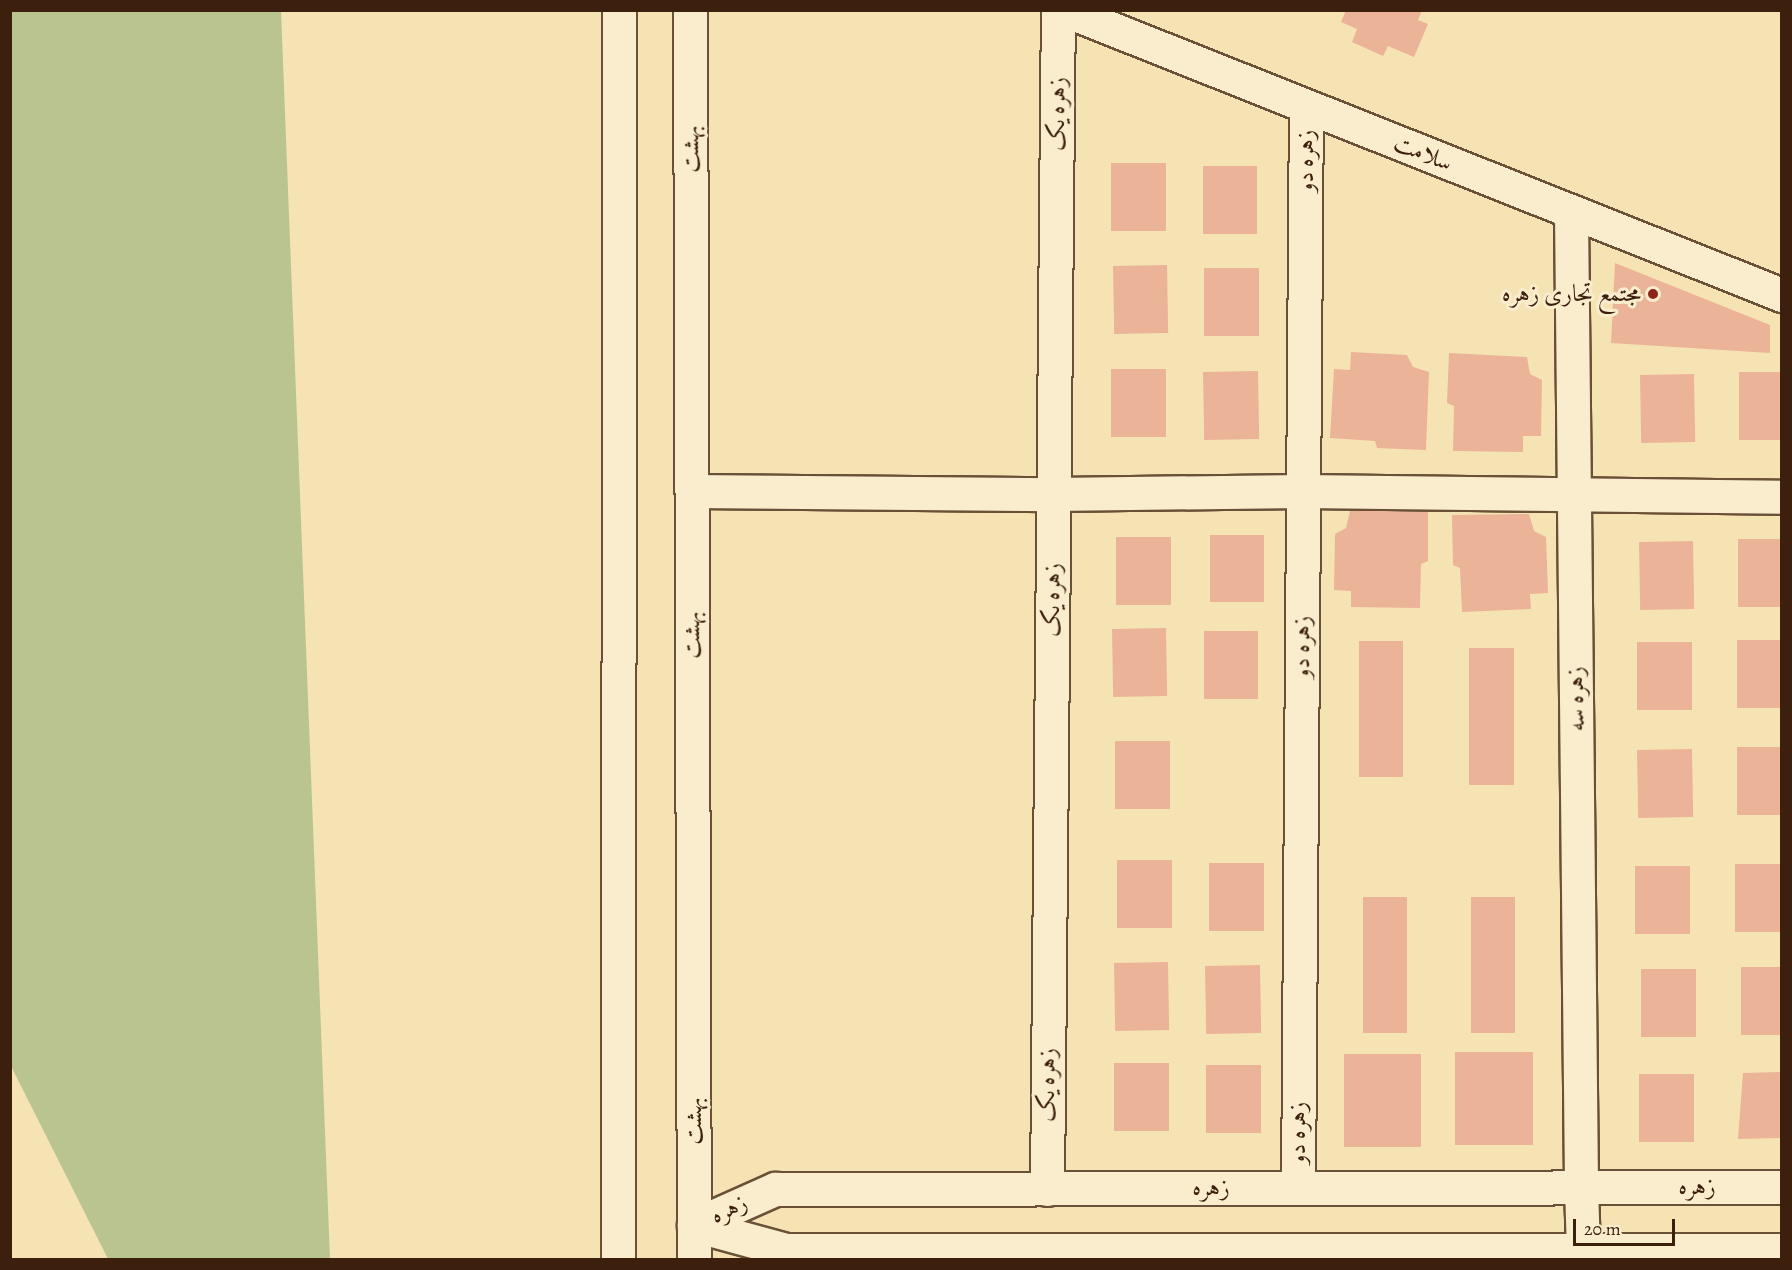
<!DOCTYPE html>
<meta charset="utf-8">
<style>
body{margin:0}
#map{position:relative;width:1792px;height:1270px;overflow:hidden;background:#f6e3b4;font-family:Alegreya,Amiri,serif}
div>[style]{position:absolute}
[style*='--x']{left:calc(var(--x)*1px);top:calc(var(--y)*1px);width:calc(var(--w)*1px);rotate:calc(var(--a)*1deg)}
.green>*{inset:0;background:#b9c490}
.building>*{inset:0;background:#ebb398;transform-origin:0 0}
.roads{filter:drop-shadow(2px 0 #6a5036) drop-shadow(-2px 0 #6a5036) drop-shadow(0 2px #6a5036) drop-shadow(0 -2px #6a5036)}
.street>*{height:33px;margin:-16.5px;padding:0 16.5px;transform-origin:16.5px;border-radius:16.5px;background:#f9edce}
.secondary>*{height:33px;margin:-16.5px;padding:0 16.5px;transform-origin:16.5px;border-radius:16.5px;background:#f9edce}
.dots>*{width:16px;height:16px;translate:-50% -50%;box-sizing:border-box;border:3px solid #f9edce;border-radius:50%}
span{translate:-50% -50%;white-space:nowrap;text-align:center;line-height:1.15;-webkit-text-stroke:6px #f9edce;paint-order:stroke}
.street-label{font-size:24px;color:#3c1f0c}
.poi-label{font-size:24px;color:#3c1f0c}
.right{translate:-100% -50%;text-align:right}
.frame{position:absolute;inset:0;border:12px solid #3c1f0c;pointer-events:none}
.scale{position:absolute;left:1573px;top:1219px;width:102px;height:27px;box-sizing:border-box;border:3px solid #3c1f0c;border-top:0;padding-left:8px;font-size:18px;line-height:21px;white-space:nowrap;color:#3c1f0c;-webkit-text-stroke:4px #f9edce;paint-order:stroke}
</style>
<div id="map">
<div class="green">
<i style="clip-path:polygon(11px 10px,281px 11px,330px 1259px,108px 1259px,11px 1066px)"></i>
</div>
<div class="building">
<i style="clip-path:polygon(1346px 10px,1422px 10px,1418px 20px,1428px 24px,1414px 57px,1388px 46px,1383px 56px,1352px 42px,1357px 29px,1341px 22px)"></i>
<i style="left:1166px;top:163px;width:68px;height:55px;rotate:90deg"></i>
<i style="left:1203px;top:166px;width:54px;height:68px"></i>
<i style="clip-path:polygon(1615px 263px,1770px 325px,1770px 353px,1611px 343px)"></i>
<i style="left:1167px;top:265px;width:68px;height:54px;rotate:89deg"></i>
<i style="left:1204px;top:268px;width:55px;height:68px"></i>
<i style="clip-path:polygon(1351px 352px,1407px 355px,1413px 367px,1429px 372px,1426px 450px,1377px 448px,1375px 441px,1330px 438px,1334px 369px,1350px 370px)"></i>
<i style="clip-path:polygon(1449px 353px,1527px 357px,1530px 374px,1542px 380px,1541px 436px,1523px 436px,1523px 452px,1453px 451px,1454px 406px,1447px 403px)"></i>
<i style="left:1111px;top:369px;width:55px;height:68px"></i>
<i style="left:1258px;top:371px;width:68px;height:55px;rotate:89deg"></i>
<i style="left:1739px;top:372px;width:43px;height:68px"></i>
<i style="left:1694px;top:374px;width:68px;height:54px;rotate:89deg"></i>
<i style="clip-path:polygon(1350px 511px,1428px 511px,1428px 561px,1421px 564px,1420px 608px,1351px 607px,1351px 591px,1334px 590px,1335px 534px,1346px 528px)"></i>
<i style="clip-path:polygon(1529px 514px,1534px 531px,1546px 537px,1548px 593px,1530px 594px,1531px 609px,1462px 612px,1460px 568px,1453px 565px,1452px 515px)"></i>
<i style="left:1210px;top:535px;width:54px;height:67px"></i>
<i style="left:1116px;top:537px;width:55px;height:68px"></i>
<i style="left:1738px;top:539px;width:44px;height:68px"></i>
<i style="left:1693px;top:541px;width:68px;height:54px;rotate:89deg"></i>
<i style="left:1166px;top:628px;width:68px;height:54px;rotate:89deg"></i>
<i style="left:1204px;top:631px;width:54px;height:68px"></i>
<i style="left:1737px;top:640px;width:45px;height:68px"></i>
<i style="left:1359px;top:641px;width:44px;height:136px"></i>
<i style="left:1692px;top:642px;width:68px;height:55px;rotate:90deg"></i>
<i style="left:1514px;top:648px;width:137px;height:45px;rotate:90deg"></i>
<i style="left:1115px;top:741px;width:55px;height:68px"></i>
<i style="left:1737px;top:747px;width:45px;height:68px"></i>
<i style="left:1692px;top:749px;width:68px;height:55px;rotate:89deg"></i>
<i style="left:1117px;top:860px;width:55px;height:68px"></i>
<i style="left:1209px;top:863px;width:55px;height:68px"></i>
<i style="left:1735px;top:864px;width:47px;height:68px"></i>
<i style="left:1635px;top:866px;width:55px;height:68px"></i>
<i style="left:1363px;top:897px;width:44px;height:136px"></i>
<i style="left:1471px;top:897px;width:44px;height:136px"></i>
<i style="left:1168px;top:962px;width:68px;height:54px;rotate:89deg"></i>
<i style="left:1260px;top:965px;width:68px;height:55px;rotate:89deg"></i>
<i style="left:1741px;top:967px;width:41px;height:68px"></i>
<i style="left:1641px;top:969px;width:55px;height:68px"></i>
<i style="left:1455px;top:1052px;width:78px;height:93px"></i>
<i style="left:1344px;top:1054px;width:77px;height:93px"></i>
<i style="left:1114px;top:1063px;width:55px;height:68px"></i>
<i style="left:1261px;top:1065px;width:68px;height:55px;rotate:90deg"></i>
<i style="clip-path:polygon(1782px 1072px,1782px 1138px,1738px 1139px,1743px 1073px)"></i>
<i style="left:1639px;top:1074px;width:55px;height:68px"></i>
</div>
<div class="roads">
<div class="street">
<i style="--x:1065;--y:10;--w:772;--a:21.68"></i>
<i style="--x:1571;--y:212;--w:975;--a:89.41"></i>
<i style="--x:692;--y:491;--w:361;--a:0.5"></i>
<i style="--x:1053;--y:494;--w:250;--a:-0.7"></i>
<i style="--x:1303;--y:491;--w:479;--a:0.7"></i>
<i style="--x:1298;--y:1188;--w:1081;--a:-89.58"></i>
<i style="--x:1047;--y:1189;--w:1179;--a:-89.47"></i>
</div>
<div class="secondary">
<i style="--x:690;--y:10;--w:1250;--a:89.82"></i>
<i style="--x:1581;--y:1187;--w:62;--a:88.2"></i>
<i style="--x:694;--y:1225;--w:89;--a:-24"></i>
<i style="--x:775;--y:1189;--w:1007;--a:-0.11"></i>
<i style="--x:694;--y:1225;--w:95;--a:15.2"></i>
<i style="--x:786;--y:1250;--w:996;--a:0"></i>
<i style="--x:618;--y:1260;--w:1250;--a:-89.95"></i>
</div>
</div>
<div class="dots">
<i style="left:1653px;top:294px;background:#8f2418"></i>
</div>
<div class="street-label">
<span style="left:1057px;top:114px;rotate:-89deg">زهره یک</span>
<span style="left:691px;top:149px;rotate:-90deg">بهشت</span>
<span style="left:1423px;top:153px;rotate:22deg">سلامت</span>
<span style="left:1306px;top:161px;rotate:-90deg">زهره دو</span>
<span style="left:1052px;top:600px;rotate:-89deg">زهره یک</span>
<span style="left:692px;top:635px;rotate:-90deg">بهشت</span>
<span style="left:1302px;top:647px;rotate:-90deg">زهره دو</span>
<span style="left:1576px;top:699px;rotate:-91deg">زهره سه</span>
<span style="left:1047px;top:1085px;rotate:-89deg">زهره یک</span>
<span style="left:694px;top:1121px;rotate:-90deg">بهشت</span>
<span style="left:1298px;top:1133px;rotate:-90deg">زهره دو</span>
<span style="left:1697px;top:1187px">زهره</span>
<span style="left:1211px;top:1188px">زهره</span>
<span style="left:729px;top:1209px;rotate:-24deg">زهره</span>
</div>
<div class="poi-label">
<span class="right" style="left:1641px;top:294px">مجتمع تجاری زهره</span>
</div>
<div class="frame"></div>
<div class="scale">20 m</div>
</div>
